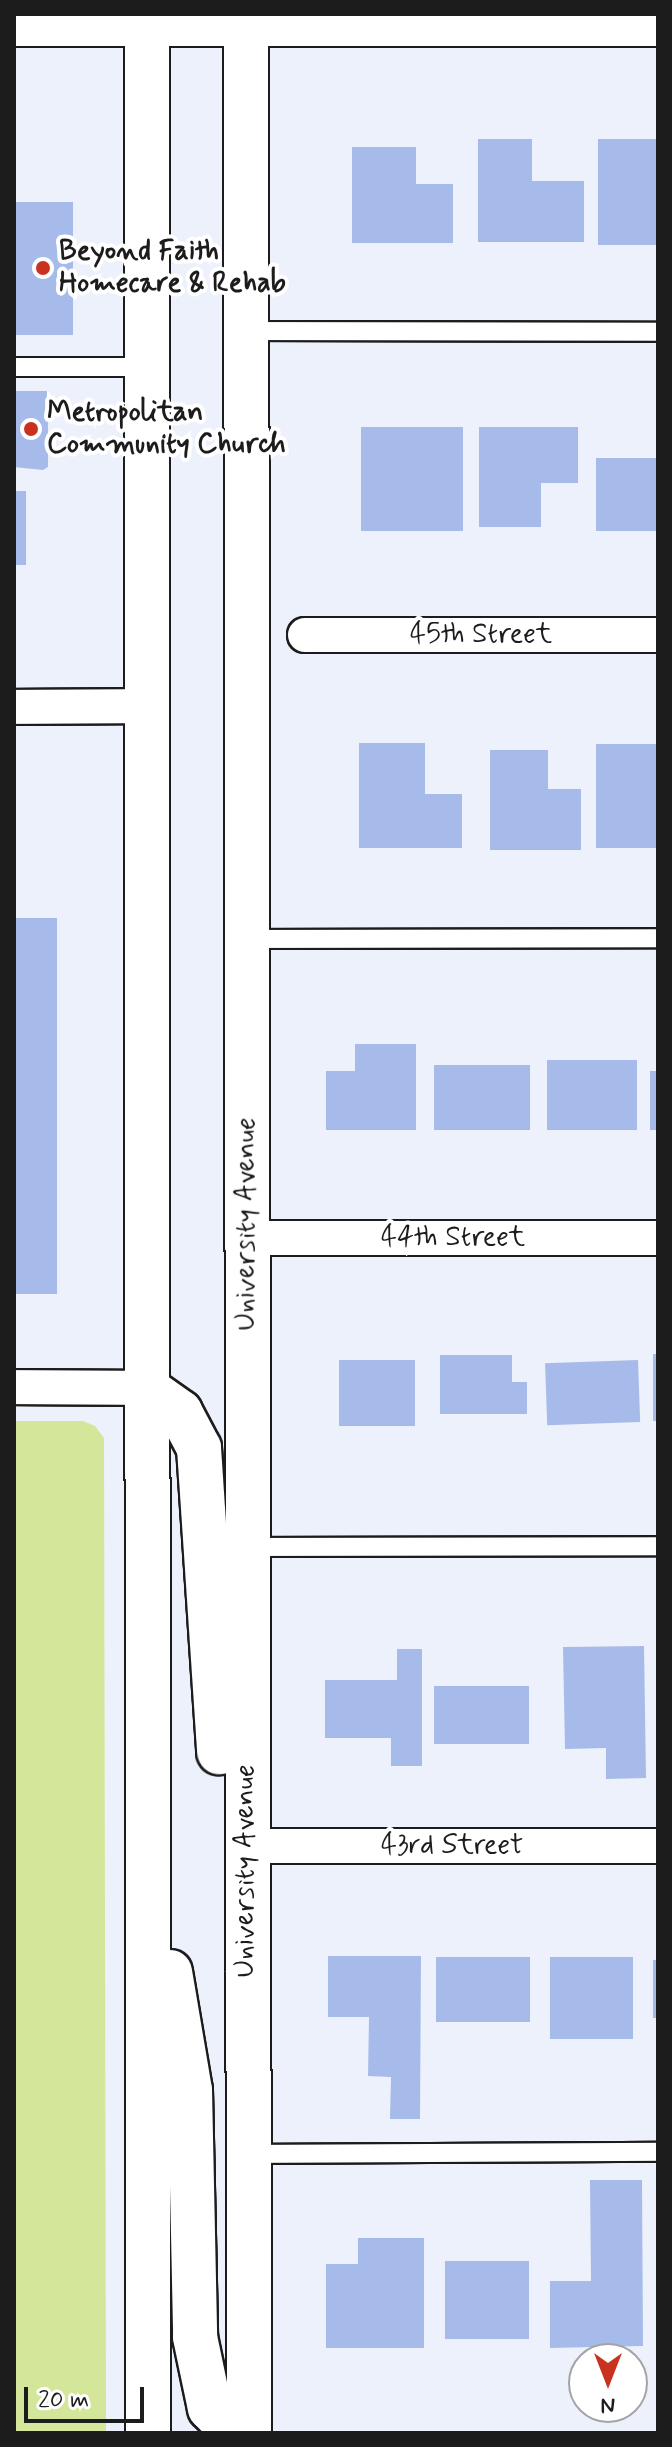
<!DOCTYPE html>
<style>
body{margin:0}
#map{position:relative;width:672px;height:2447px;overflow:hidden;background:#edf1fb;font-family:Mynerve,sans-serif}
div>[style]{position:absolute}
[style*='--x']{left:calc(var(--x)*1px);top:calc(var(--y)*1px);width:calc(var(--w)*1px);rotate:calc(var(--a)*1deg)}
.green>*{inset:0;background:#d4e69a}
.building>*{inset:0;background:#a6bbe9;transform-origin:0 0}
.roads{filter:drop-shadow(2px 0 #1c1c1c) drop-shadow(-2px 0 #1c1c1c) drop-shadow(0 2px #1c1c1c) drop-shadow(0 -2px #1c1c1c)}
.lane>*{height:18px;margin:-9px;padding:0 9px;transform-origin:9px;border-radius:9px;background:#fff}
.street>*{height:34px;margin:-17px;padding:0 17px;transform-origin:17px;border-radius:17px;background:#fff}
.secondary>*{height:44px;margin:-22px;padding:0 22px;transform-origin:22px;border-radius:22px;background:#fff}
.dots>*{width:22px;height:22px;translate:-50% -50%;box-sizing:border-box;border:4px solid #fff;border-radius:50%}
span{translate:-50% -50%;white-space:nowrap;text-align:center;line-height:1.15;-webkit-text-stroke:8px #fff;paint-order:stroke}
.poi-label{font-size:28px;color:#1c1c1c;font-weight:700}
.left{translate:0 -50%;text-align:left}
.street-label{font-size:28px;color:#1c1c1c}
.frame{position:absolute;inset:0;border:16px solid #1c1c1c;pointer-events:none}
.north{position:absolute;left:568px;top:2343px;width:80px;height:80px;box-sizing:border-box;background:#fff;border:2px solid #a4a4a4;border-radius:50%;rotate:180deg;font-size:22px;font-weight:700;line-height:32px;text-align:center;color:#1c1c1c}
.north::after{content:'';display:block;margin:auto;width:28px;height:36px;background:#c8321e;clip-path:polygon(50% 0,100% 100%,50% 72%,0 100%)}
.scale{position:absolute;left:24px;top:2387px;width:120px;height:36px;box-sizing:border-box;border:4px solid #1c1c1c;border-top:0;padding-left:10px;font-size:24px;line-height:28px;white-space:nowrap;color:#1c1c1c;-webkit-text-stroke:6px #fff;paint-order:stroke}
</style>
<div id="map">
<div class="green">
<i style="clip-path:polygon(14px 1421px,83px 1421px,95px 1426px,104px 1438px,106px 2433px,14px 2433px)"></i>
</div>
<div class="building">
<i style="clip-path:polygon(478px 139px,532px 139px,532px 181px,584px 181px,584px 242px,478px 242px)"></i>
<i style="left:598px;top:139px;width:58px;height:106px"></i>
<i style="clip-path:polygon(352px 147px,416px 147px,416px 184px,453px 184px,453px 243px,352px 243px)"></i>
<i style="left:14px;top:202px;width:59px;height:133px"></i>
<i style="clip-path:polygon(14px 391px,48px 391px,48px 467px,43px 470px,14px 467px)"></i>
<i style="left:361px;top:427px;width:102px;height:104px"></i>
<i style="clip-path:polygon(479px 427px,578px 427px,578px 483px,541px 483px,541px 527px,479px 527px)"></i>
<i style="left:596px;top:458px;width:62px;height:73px"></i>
<i style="left:14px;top:491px;width:12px;height:74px"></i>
<i style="clip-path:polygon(359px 743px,425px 743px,425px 794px,462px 794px,462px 848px,359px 848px)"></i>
<i style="left:596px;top:744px;width:62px;height:104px"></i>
<i style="clip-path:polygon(490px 750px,548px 750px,548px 789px,581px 789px,581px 850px,490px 850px)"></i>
<i style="left:14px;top:918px;width:43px;height:376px"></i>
<i style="clip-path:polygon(355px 1044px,416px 1044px,416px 1130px,326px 1130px,326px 1071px,355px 1071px)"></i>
<i style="left:547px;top:1060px;width:90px;height:70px"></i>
<i style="left:434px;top:1065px;width:96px;height:65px"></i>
<i style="left:650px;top:1071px;width:8px;height:59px"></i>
<i style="left:653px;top:1354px;width:5px;height:67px"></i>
<i style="clip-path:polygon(440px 1355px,512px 1355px,512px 1382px,527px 1382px,527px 1414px,440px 1414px)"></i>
<i style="left:339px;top:1360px;width:76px;height:66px"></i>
<i style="left:638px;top:1360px;width:62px;height:93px;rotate:88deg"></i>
<i style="clip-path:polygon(644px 1646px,646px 1778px,606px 1779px,606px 1748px,565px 1749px,563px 1647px)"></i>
<i style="clip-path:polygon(397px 1649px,422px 1649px,422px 1766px,391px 1766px,391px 1738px,325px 1738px,325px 1680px,397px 1680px)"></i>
<i style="left:434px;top:1686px;width:95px;height:58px"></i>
<i style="clip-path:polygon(328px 1956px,421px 1956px,420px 2119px,390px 2119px,391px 2077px,368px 2076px,369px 2017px,328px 2017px)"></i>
<i style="left:436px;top:1957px;width:94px;height:65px"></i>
<i style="left:550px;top:1957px;width:83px;height:82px"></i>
<i style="left:653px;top:1960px;width:5px;height:58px"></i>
<i style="clip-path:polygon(590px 2180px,642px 2180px,643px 2346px,550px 2348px,550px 2281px,591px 2281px)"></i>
<i style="clip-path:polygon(358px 2238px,424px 2238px,424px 2348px,326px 2348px,326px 2264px,358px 2264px)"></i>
<i style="left:445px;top:2261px;width:84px;height:78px"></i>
</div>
<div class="roads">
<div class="lane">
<i style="--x:246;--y:331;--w:412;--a:0.1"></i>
<i style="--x:14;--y:367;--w:134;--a:0"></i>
<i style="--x:247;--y:939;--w:411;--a:-0.1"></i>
<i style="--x:248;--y:1547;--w:410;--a:-0.1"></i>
<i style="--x:249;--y:2154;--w:409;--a:-0.3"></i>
</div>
<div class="street">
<i style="--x:14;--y:29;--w:644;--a:0"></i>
<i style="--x:305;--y:635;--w:353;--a:0"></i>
<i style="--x:14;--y:707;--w:134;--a:-0.4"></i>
<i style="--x:248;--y:1238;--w:410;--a:0"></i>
<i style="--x:14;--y:1387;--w:132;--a:0.4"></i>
<i style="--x:245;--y:1846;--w:413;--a:0"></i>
</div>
<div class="secondary">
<i style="--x:147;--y:14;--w:2419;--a:89.98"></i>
<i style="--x:246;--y:14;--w:2419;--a:89.93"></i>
<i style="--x:146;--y:1388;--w:42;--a:35.2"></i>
<i style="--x:180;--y:1412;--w:41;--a:62.2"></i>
<i style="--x:199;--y:1448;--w:305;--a:86.2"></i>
<i style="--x:170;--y:1972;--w:120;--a:80.4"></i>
<i style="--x:190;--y:2090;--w:247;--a:88.8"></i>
<i style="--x:195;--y:2337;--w:73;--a:78.1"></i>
<i style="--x:210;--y:2408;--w:35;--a:46"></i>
</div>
</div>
<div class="dots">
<i style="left:43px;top:268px;background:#c8321e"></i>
<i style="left:31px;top:429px;background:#c8321e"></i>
</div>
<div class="poi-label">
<span class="left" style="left:59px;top:268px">Beyond Faith<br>Homecare &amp; Rehab</span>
<span class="left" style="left:47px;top:429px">Metropolitan<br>Community Church</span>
</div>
<div class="street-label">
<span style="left:481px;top:635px">45th Street</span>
<span style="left:247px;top:1224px;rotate:-90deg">University Avenue</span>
<span style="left:453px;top:1238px">44th Street</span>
<span style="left:452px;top:1846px">43rd Street</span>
<span style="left:246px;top:1871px;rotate:-90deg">University Avenue</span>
</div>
<div class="frame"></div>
<div class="north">N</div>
<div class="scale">20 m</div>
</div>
